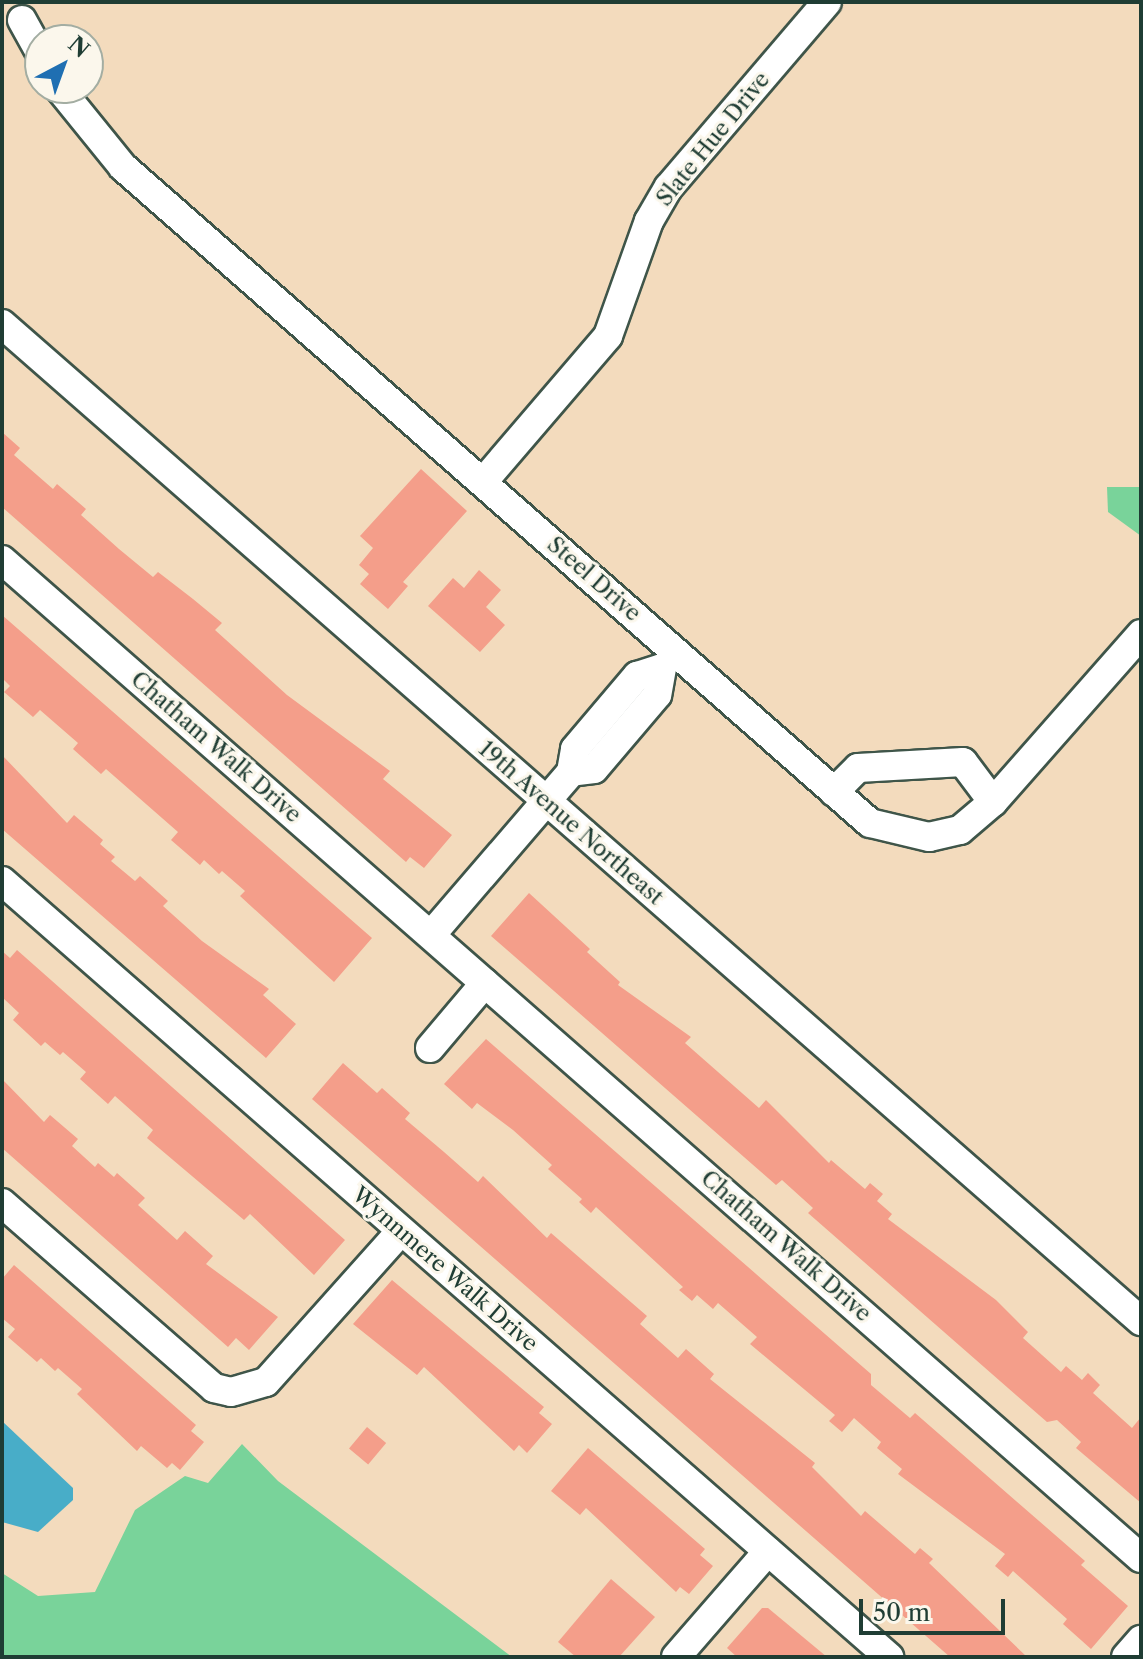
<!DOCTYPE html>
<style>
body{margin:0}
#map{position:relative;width:1143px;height:1659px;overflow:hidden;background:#f3dbbd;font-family:"Libre Caslon Text",serif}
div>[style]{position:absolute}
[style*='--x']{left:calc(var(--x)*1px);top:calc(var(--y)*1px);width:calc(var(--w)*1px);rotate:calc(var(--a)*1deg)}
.green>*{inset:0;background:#79d39a}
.water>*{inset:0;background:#48adc8}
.building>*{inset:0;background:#f49e8a;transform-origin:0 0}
.roads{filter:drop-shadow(2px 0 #3f5549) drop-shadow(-2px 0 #3f5549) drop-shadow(0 2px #3f5549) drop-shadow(0 -2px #3f5549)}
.minor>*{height:28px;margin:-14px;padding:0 14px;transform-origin:14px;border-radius:14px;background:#fff}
span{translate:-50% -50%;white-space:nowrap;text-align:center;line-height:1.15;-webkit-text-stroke:6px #fbf7ec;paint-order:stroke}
.street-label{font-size:22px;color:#1f3d34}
.frame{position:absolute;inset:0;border:4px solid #1f3d34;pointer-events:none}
.north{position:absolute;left:24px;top:24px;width:80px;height:80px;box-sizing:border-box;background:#fbf7ec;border:2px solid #a3ada2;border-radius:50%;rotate:41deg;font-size:22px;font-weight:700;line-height:32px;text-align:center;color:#1f3d34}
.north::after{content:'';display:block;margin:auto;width:28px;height:36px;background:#1f6fb2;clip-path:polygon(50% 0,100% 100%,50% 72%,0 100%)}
.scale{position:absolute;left:859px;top:1599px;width:146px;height:36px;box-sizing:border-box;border:4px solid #1f3d34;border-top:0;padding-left:10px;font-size:24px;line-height:28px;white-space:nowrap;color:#1f3d34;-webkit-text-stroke:6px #fbf7ec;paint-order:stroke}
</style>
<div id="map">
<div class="green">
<i style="clip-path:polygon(1107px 487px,1141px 487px,1141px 536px,1108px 512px)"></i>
<i style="clip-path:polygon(242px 1444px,278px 1481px,512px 1657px,2px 1657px,2px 1573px,38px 1596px,95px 1592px,135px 1510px,185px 1476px,208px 1483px)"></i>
</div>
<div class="water">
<i style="clip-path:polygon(2px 1421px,73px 1488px,73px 1500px,38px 1532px,2px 1522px)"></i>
</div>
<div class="building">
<i style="clip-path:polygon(2px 432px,20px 448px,14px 455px,53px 489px,57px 484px,86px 509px,81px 515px,119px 549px,153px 577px,158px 572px,193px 599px,222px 623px,215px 630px,287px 695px,390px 771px,383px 779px,452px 835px,424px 868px,410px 857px,406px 862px,2px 507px)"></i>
<i style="clip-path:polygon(421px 469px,467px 511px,403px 582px,408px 586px,388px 609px,360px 584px,369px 574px,359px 565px,373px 548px,360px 536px)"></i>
<i style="clip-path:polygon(479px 570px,501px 590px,486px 607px,505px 625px,480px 652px,428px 606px,453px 578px,464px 588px)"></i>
<i style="clip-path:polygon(2px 615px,372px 938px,334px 982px,240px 896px,245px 891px,222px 871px,219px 874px,204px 860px,200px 865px,171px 840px,178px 832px,106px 769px,101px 774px,73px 749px,78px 743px,40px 710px,33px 717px,4px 692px,10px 686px,2px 678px)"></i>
<i style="clip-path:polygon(2px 755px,67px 823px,74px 815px,103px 840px,100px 844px,115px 857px,111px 861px,135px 881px,140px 876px,168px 901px,163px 906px,202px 941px,269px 989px,263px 995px,296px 1024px,266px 1058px,2px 829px)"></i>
<i style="clip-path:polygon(529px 893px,590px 949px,587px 952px,620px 982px,618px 985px,691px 1037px,685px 1043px,759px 1108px,766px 1100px,829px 1163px,831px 1160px,865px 1189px,870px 1183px,883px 1194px,877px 1201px,892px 1214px,888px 1219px,996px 1300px,1028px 1332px,1023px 1338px,1061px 1372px,1066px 1366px,1082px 1380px,1088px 1373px,1100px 1385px,1093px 1393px,1132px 1428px,1141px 1417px,1141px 1503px,1076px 1448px,1081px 1442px,1057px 1420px,1047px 1422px,808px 1213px,813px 1208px,782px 1180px,776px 1185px,491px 936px)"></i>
<i style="clip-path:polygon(17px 950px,345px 1240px,314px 1275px,250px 1214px,244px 1220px,147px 1138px,153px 1130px,115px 1096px,108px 1104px,80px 1079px,86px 1072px,63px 1052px,60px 1055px,45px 1042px,41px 1046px,13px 1020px,19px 1013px,2px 997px,2px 951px,10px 958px)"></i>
<i style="clip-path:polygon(486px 1039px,871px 1374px,871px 1385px,910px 1418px,915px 1413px,1085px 1561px,1081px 1565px,1128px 1606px,1091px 1649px,1063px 1624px,1067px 1619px,1013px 1571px,1008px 1577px,995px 1566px,1005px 1554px,898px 1474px,902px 1469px,877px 1448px,881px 1442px,854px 1418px,842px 1432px,829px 1421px,835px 1415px,750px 1344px,757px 1337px,718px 1303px,713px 1309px,697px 1295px,692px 1301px,679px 1290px,683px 1287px,596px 1207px,591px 1213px,579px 1202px,582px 1199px,548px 1169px,552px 1165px,513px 1130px,477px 1103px,472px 1109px,444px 1084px)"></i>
<i style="clip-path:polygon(343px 1063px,377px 1093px,382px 1088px,410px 1113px,405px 1119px,444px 1152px,478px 1182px,483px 1176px,547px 1238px,551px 1233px,647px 1316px,640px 1324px,678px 1358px,686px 1349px,714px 1374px,710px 1379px,815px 1463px,812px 1467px,861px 1516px,865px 1511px,915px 1554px,920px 1548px,933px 1559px,929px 1563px,1027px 1657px,950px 1657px,312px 1099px)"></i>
<i style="clip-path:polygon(2px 1079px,44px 1122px,50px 1115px,78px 1139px,72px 1146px,95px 1167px,98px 1163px,114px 1177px,117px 1173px,145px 1198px,138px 1205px,177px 1240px,185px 1231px,213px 1256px,206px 1264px,278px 1317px,249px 1350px,236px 1338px,228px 1347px,2px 1148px)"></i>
<i style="clip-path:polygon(14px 1265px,196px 1425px,191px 1431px,204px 1442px,180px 1470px,172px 1463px,167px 1468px,141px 1446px,137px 1451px,77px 1394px,82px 1389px,58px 1368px,55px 1371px,41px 1358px,37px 1362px,8px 1337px,15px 1329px,2px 1318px,2px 1279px)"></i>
<i style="clip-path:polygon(392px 1280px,544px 1407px,539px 1413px,552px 1424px,527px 1453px,519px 1445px,514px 1451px,424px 1367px,417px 1375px,353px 1324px)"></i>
<i style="left:367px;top:1427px;width:25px;height:28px;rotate:40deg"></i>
<i style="clip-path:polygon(588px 1448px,705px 1549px,700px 1555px,713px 1566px,689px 1594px,680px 1587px,676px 1592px,586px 1508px,580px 1515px,551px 1491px)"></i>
<i style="clip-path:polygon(611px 1579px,655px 1617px,619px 1657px,576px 1657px,558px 1642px)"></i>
<i style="clip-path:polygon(762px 1608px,768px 1608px,827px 1657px,737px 1657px,727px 1648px)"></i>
</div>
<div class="roads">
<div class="minor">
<i style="--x:22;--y:20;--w:38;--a:61"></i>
<i style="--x:59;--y:88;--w:102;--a:51"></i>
<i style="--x:123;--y:167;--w:994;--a:41.29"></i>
<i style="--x:870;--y:823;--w:61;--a:13.3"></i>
<i style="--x:929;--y:837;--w:32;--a:-13"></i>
<i style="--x:960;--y:830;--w:43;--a:-40.3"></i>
<i style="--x:993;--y:802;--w:224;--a:-48.6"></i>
<i style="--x:2;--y:324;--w:1514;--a:41.2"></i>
<i style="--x:483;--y:482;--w:192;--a:-49.4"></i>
<i style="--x:608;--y:336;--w:122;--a:-70.4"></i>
<i style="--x:649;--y:221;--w:39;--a:-60"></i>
<i style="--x:669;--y:187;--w:243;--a:-49.5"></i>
<i style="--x:2;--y:560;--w:1514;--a:41.23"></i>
<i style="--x:834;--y:792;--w:34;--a:-45"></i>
<i style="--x:858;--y:768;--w:105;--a:-3.3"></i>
<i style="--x:963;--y:762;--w:50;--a:53.1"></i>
<i style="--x:2;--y:881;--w:1179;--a:41.18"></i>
<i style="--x:431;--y:935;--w:215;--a:-49.3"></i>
<i style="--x:571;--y:772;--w:23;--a:-80"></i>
<i style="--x:575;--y:749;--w:96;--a:-49.7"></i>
<i style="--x:637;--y:676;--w:26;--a:-18"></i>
<i style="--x:662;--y:668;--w:27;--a:100"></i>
<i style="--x:657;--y:695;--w:97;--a:130.4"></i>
<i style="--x:594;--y:769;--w:23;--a:173"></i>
<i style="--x:430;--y:1048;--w:85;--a:-49.8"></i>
<i style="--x:2;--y:1203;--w:281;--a:41.1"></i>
<i style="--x:214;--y:1388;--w:17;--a:13"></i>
<i style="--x:231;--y:1392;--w:36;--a:-16"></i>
<i style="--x:266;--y:1382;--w:203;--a:-48.2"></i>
<i style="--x:676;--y:1657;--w:140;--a:-49"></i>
<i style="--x:1126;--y:1657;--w:23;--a:-49"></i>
</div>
</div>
<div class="street-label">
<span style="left:713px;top:139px;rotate:-51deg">Slate Hue Drive</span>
<span style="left:594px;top:579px;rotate:41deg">Steel Drive</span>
<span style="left:216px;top:747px;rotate:41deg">Chatham Walk Drive</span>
<span style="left:571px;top:823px;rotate:41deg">19th Avenue Northeast</span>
<span style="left:786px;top:1246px;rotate:41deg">Chatham Walk Drive</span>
<span style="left:445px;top:1269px;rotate:41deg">Wynnmere Walk Drive</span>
</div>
<div class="frame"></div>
<div class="north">N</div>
<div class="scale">50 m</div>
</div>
